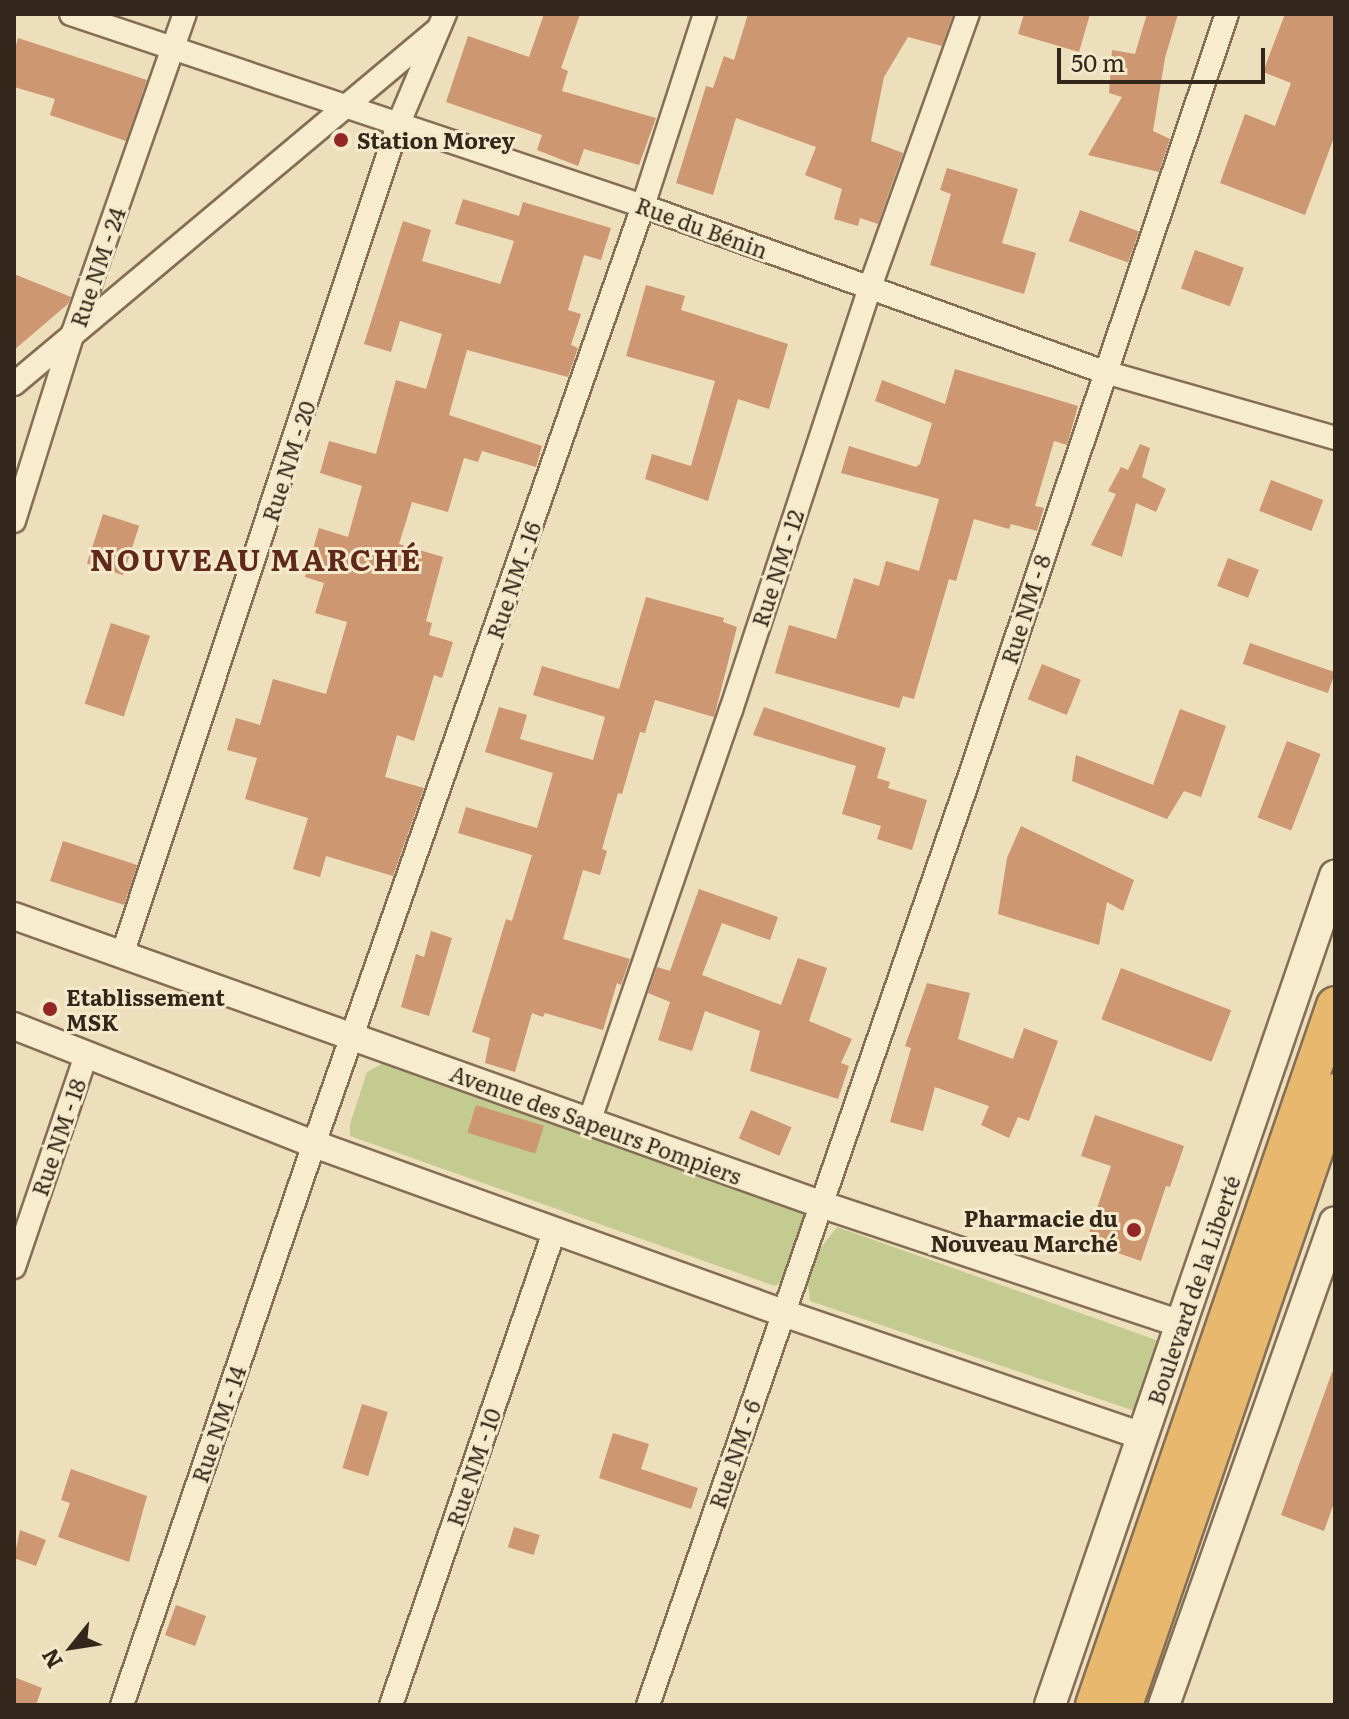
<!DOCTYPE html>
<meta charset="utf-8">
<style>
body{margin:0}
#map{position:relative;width:1349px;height:1719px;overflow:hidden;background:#eddebc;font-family:Literata,serif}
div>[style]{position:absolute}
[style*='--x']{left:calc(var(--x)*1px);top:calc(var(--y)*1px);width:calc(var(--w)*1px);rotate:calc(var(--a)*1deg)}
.green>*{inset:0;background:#c4cb90}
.building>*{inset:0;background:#cc9771;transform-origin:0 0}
.roads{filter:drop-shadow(2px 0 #846e56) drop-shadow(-2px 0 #846e56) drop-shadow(0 2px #846e56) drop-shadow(0 -2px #846e56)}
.minor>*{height:22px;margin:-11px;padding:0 11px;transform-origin:11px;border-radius:11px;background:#f8eccf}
.tertiary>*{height:26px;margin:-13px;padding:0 13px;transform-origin:13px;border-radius:13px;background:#f8eccf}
.secondary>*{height:30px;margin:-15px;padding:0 15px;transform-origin:15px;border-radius:15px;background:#f8eccf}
.trunk>*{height:36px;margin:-18px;padding:0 18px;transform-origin:18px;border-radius:18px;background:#e8b86e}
.dots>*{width:22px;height:22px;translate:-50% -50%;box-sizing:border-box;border:4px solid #f5e9cb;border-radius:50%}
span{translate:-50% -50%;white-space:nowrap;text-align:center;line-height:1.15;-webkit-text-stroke:6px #f5e9cb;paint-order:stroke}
.poi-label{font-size:22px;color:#33271b;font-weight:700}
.left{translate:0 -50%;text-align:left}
.right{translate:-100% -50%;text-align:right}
.street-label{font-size:22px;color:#33271b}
.district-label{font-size:30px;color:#60281a;font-weight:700;letter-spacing:2px}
.frame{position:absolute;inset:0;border:16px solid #33271b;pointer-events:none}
.north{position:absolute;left:32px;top:1607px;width:80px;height:80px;-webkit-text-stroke:6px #f5e9cb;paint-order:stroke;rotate:240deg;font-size:22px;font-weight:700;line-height:32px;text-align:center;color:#33271b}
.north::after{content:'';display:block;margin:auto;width:28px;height:36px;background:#33271b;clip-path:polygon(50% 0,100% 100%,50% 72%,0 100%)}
.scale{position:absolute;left:1057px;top:48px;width:208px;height:36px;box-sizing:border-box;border:4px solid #33271b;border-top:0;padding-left:10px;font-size:24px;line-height:28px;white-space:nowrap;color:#33271b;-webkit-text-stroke:6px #f5e9cb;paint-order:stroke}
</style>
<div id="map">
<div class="green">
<i style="clip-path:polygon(382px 1064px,803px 1211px,810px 1222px,790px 1276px,775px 1286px,350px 1136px,350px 1124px,367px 1072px)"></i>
<i style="clip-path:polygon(837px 1227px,1159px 1341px,1135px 1411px,810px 1301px,808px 1283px,818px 1251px)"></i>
</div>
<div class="building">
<i style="clip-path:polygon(544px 14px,580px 14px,561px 68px,568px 71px,562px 91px,656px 118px,639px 165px,584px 149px,578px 166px,537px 150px,542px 135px,446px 102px,468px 36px,529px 57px)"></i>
<i style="clip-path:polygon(748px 14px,953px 14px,942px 46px,908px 37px,884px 77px,871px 141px,903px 153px,878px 224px,860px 218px,858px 226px,834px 219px,842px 189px,805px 175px,816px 147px,736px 118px,713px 195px,676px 183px,706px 86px,713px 88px,724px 56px,734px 60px)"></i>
<i style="clip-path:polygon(1024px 14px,1090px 14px,1079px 52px,1018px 34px)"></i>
<i style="clip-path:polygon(1147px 14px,1178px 14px,1165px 58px,1153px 131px,1170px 139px,1159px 172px,1088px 155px,1122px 97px,1109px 93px,1112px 50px,1135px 54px)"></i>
<i style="clip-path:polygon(1285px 14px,1335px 14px,1335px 135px,1305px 215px,1220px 183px,1245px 114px,1275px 126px,1291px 83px,1263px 72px)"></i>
<i style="clip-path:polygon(18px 38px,147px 80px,126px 141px,50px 115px,55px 99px,14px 87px,14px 53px)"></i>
<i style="clip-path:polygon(947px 168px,1018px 189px,1002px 243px,1036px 253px,1024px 294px,930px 265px,951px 194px,940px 190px)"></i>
<i style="clip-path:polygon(463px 199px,519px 216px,523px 202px,611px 228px,601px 260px,584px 255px,568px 310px,581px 314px,571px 345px,578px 348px,568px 377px,467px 350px,449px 415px,542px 446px,536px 467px,482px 451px,478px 462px,464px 458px,448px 512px,412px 502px,399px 544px,443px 557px,426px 621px,432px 623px,429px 635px,453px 642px,442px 678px,434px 675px,414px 741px,397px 735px,385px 777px,424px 788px,393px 876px,326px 856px,320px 877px,293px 869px,308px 818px,245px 799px,257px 758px,227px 750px,236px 718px,260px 725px,273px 679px,326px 694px,347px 622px,315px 613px,324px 583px,305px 577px,319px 528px,348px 537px,362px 486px,320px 473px,329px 441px,376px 454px,396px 380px,426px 389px,442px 334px,400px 321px,391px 352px,364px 344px,403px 221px,431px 230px,422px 261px,500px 284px,501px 282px,514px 241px,455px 224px)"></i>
<i style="left:1080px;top:210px;width:63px;height:33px;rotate:20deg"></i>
<i style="left:1195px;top:250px;width:52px;height:41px;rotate:20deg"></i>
<i style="clip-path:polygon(14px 274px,71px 297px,68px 304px,14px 350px)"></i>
<i style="clip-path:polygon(646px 285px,685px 296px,681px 310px,788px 344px,769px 409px,738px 399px,708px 501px,645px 479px,652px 454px,691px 466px,715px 381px,626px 356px)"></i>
<i style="clip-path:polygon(955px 369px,1078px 406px,1067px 445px,1054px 441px,1035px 506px,1044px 508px,1037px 531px,1011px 524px,1009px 529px,974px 519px,956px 581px,949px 579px,914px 699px,903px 696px,899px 708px,775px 673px,789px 625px,836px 639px,854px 578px,879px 586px,886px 561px,919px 571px,939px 499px,841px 473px,849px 446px,916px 467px,920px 464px,932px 423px,875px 401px,882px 380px,945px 404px)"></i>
<i style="clip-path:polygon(1140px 444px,1150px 448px,1142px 477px,1166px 489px,1156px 512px,1136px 503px,1122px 557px,1091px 545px,1116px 494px,1108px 491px,1121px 467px,1128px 470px)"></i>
<i style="left:1271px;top:480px;width:56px;height:33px;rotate:21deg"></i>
<i style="left:103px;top:514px;width:38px;height:52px;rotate:18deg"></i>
<i style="left:1228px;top:558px;width:33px;height:30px;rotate:21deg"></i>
<i style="clip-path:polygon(646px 597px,724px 618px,723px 622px,737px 627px,714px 717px,655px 700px,645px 733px,640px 732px,622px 794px,618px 793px,602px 849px,607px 851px,600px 875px,583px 870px,563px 939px,630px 959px,621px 985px,617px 983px,603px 1030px,545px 1013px,543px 1017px,532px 1013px,515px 1072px,485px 1063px,490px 1038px,472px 1032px,506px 919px,512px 921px,532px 855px,458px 833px,466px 807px,537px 828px,553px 773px,485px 752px,499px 707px,527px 715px,520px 739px,593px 760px,605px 717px,533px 695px,542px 666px,619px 689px)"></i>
<i style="left:111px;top:623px;width:41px;height:85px;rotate:18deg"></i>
<i style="left:1250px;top:643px;width:90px;height:22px;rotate:19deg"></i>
<i style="left:1042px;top:664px;width:42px;height:38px;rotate:22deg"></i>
<i style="clip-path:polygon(764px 707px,886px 748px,877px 778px,890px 782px,888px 788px,927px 800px,912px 850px,877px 839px,881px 826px,842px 814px,856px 766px,753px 735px)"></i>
<i style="clip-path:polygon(1180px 709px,1226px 726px,1201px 797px,1184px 791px,1167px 819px,1072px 781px,1076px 755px,1153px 785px)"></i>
<i style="left:1287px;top:741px;width:36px;height:82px;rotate:21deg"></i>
<i style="clip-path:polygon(1021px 826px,1134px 880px,1123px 911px,1107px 902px,1099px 945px,998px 914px,1007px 858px)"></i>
<i style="left:63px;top:841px;width:78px;height:42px;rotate:18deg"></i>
<i style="clip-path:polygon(699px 889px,778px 917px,770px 940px,722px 923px,702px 975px,781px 1005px,798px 958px,827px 968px,809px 1021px,852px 1039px,841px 1063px,849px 1066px,838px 1099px,750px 1071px,760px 1031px,705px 1011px,692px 1051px,658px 1040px,670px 1002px,648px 993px,657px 967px,670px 971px)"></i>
<i style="clip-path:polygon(431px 931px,452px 938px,429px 1016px,401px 1007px,416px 954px,424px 957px)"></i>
<i style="left:1121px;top:968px;width:118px;height:55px;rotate:21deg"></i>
<i style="clip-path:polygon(927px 983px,970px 993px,958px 1039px,1013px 1059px,1024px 1028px,1058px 1041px,1029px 1121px,1018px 1117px,1009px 1138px,981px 1125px,989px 1106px,935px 1087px,923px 1131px,890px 1122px,911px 1048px,905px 1046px)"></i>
<i style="left:476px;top:1105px;width:71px;height:29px;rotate:17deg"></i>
<i style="left:751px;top:1110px;width:44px;height:31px;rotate:23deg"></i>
<i style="clip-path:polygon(1095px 1115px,1184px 1146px,1170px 1187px,1166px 1186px,1141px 1261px,1086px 1242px,1111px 1166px,1081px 1156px)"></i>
<i style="clip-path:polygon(1332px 1372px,1335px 1372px,1335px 1500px,1324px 1531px,1281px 1515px)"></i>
<i style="left:362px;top:1404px;width:27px;height:67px;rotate:17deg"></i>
<i style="clip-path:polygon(613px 1433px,649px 1444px,641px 1469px,698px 1488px,691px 1509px,599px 1478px)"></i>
<i style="clip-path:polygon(71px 1469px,147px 1496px,129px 1562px,58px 1537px,70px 1503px,61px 1500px)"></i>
<i style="left:514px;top:1527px;width:27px;height:21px;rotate:17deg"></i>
<i style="clip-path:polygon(20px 1530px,46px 1540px,36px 1566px,14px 1558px)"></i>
<i style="left:176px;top:1605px;width:32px;height:32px;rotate:20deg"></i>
<i style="clip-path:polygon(14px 1677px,42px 1688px,36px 1705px,14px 1705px)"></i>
</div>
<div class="roads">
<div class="minor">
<i style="--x:71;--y:14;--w:603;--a:18.56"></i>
<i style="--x:643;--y:206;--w:491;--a:19.8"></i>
<i style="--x:1105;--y:372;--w:239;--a:16"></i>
<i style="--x:14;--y:384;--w:552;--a:-39.93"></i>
<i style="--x:14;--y:521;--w:197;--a:-72.6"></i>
<i style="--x:73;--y:333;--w:338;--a:-70.7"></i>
<i style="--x:122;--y:955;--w:875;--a:-71.61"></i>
<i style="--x:398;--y:125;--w:121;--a:-67.1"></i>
<i style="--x:589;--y:1122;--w:436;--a:-71"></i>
<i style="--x:731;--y:710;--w:445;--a:-71.8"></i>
<i style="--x:870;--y:287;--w:290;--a:-70.3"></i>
<i style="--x:14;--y:1267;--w:226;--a:-71.2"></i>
<i style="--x:122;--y:1705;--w:593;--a:-71.11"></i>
<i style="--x:314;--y:1144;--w:994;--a:-70.67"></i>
<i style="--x:643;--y:206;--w:202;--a:-72.1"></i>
<i style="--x:391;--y:1705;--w:503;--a:-70.99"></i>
<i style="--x:648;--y:1705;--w:987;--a:-70.9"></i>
<i style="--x:971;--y:772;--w:800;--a:-71.34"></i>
</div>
<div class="tertiary">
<i style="--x:14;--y:916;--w:856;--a:19.66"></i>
<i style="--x:820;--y:1204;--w:380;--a:18.4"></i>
<i style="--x:14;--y:1026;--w:322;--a:21.5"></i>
<i style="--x:314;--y:1144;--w:499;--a:19.8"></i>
<i style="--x:783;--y:1313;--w:380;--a:18.9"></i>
</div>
<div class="secondary">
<i style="--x:1050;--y:1705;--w:877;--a:-71.03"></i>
<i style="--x:1164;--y:1705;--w:512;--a:-70.5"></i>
</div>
<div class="trunk">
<i style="--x:1094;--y:1705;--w:740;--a:-71"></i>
<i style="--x:1124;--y:1705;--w:648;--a:-71.01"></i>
</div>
</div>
<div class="dots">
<i style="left:341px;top:140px;background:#932627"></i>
<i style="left:50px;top:1009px;background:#932627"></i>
<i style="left:1134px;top:1230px;background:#932627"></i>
</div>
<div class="poi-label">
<span class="left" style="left:357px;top:140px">Station Morey</span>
<span class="left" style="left:66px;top:1009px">Etablissement<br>MSK</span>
<span class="right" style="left:1118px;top:1230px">Pharmacie du<br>Nouveau Marché</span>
</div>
<div class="street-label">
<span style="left:702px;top:227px;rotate:20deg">Rue du Bénin</span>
<span style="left:97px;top:267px;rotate:-71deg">Rue NM - 24</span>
<span style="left:288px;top:461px;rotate:-72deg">Rue NM - 20</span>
<span style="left:777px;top:568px;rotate:-72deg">Rue NM - 12</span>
<span style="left:513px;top:580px;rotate:-71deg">Rue NM - 16</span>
<span style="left:1025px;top:609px;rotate:-72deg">Rue NM - 8</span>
<span style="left:596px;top:1124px;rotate:20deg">Avenue des Sapeurs Pompiers</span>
<span style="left:58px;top:1137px;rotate:-71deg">Rue NM - 18</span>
<span style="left:1193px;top:1290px;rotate:-71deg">Boulevard de la Liberté</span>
<span style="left:218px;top:1424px;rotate:-71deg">Rue NM - 14</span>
<span style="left:734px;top:1454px;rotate:-71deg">Rue NM - 6</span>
<span style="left:473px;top:1467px;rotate:-71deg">Rue NM - 10</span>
</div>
<div class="district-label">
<span style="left:256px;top:558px">NOUVEAU MARCHÉ</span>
</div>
<div class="frame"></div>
<div class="north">N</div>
<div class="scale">50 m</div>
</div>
